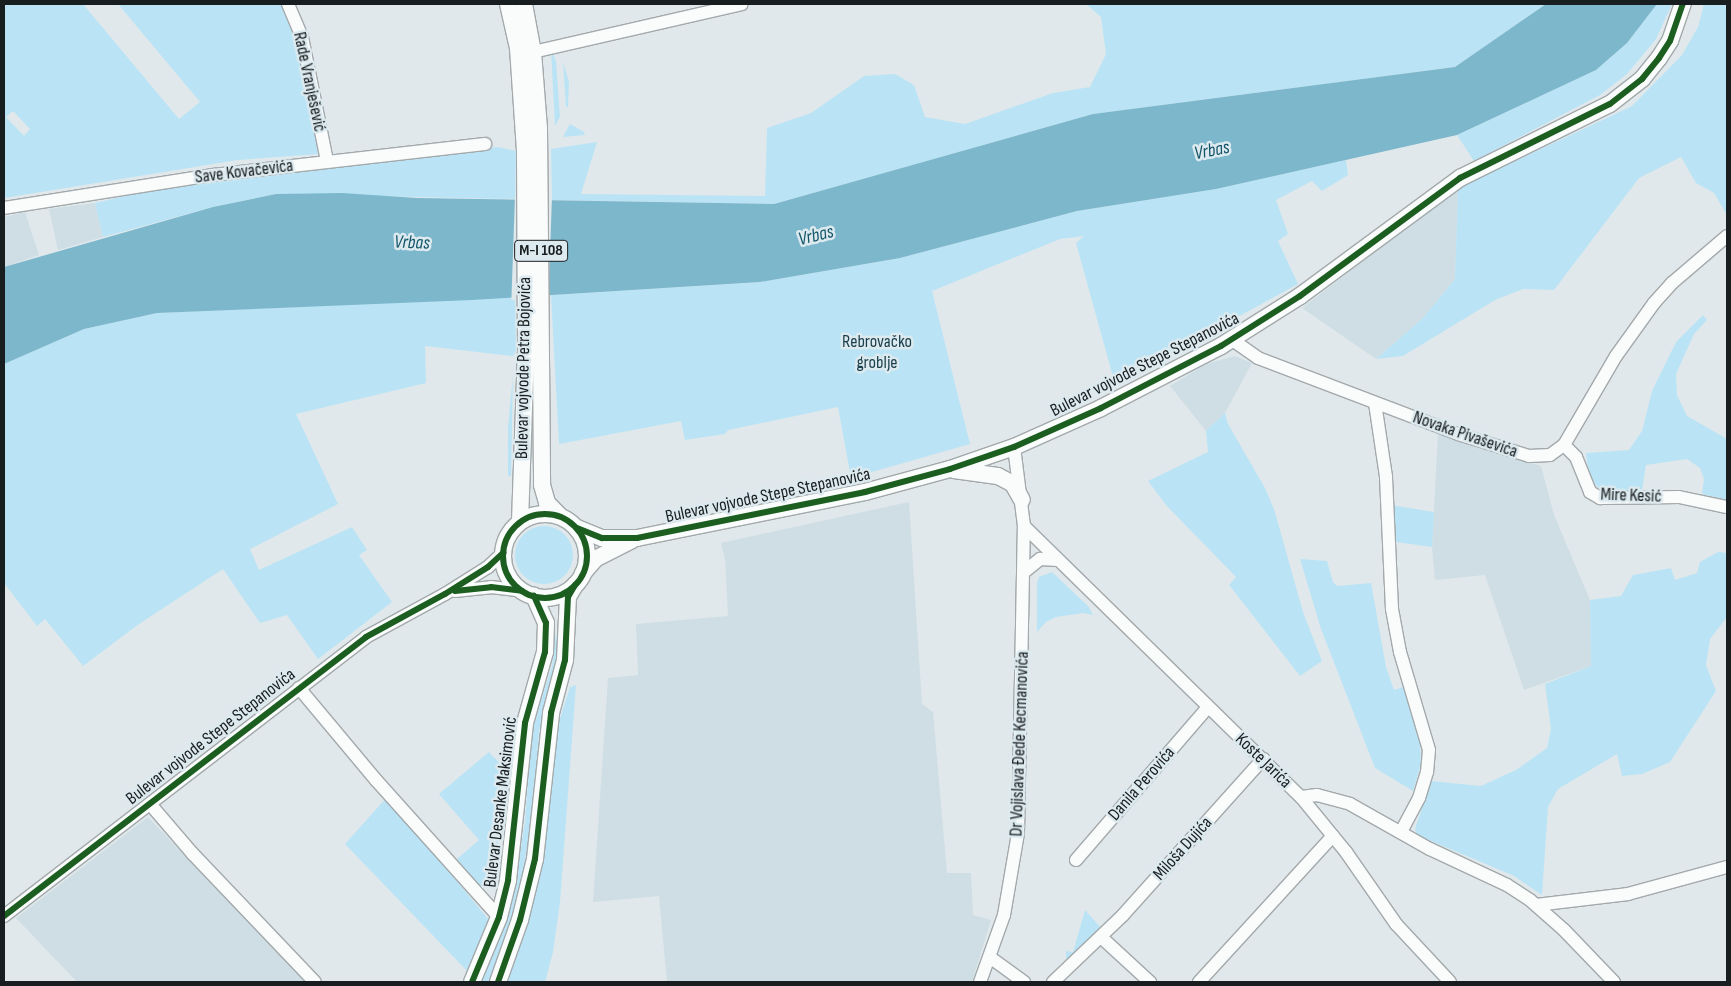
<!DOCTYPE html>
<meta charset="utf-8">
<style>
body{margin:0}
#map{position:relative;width:1731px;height:986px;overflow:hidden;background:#e0e8eb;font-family:"Sofia Sans Condensed",sans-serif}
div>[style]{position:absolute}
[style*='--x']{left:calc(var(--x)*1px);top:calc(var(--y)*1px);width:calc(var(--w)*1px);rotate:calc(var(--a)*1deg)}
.built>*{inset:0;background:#cedee4}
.green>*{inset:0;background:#bae4f5}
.round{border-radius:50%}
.water>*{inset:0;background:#7db7cc}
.pier>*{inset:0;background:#e0e8eb;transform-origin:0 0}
.roads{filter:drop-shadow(1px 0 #a3a9ab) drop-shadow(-1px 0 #a3a9ab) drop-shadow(0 1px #a3a9ab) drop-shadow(0 -1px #a3a9ab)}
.minor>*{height:12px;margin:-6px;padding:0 6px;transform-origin:6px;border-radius:6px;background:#fafcfc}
.major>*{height:16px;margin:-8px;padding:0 8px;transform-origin:8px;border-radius:8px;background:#fafcfc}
.major>.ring{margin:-8px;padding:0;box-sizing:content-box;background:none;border:16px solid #fafcfc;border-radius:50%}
.cycleway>*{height:6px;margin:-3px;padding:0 3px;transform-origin:3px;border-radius:3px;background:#1b5e20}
.cycleway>.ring{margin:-3px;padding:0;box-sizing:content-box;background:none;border:6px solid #1b5e20;border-radius:50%}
span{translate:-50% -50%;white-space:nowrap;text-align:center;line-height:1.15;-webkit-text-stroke:5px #dceaef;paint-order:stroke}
.shield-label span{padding:1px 4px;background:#dceaef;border:1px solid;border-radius:4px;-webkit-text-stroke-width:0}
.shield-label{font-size:16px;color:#181d1f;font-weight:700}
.street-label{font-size:18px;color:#181d1f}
.park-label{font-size:18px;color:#193e4b}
.water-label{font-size:19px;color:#145569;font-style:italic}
.frame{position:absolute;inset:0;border:5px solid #181d1f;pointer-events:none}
</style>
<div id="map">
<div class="built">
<i style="clip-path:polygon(1458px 188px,1455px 279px,1423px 318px,1376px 359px,1302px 308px)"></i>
<i style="clip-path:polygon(95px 203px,103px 237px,58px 250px,49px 209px)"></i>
<i style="clip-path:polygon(25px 212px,39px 255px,4px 267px,4px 217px)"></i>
<i style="clip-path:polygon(1235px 356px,1252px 363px,1225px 413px,1206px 431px,1170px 386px,1206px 364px)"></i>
<i style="clip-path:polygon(1438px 433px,1541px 466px,1554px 515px,1590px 600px,1591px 666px,1524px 690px,1485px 575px,1435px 580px,1432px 547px)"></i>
<i style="clip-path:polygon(909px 502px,922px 704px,933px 712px,947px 873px,971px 873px,973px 915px,991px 920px,972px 982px,667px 982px,659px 896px,593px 902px,608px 678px,638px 675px,636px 624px,728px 616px,725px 559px,721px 543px)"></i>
<i style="clip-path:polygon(148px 817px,290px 966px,305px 982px,77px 982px,16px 918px)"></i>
</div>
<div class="green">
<i style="clip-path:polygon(evenodd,4px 4px,83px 4px,179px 119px,200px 102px,118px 4px,281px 4px,296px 30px,318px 154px,238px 160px,4px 198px,4px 4px,13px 111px,30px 129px,24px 136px,6px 117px,13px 111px)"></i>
<i style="clip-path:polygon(1086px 4px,1546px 4px,1455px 67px,1093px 114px,774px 204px,552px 200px,551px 149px,597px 142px,581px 194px,765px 196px,767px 128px,811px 113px,864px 76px,895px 74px,914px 85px,925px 117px,965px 124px,1053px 93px,1090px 87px,1106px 54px,1101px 17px)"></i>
<i style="clip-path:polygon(1657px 4px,1672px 4px,1656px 39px,1627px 74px,1600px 95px,1474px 161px,1457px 135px,1596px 70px,1627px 43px)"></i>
<i style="clip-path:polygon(1704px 4px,1727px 4px,1727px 215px,1714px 193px,1696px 183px,1681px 157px,1639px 178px,1554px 290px,1523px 289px,1495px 300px,1403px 356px,1376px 359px,1423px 318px,1455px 279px,1458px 188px,1632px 106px,1682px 55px,1698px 27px)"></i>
<i style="clip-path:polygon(551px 50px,556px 61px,560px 117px,555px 126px)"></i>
<i style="clip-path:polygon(563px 62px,569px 82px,568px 107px,566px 107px)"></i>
<i style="clip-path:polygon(570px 124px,584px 132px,585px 135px,563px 137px)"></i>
<i style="clip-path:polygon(498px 147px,516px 151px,515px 199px,276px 194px,213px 207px,103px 237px,95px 203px,168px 186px)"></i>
<i style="clip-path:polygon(1346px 160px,1348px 175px,1322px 191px,1312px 181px,1276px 200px,1288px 234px,1278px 241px,1298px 284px,1115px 384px,1076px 243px,1084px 236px,1060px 239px,932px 291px,970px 444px,851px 478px,838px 407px,728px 430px,725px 434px,685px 440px,681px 421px,559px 444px,551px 295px,761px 282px,900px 258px,1077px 211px,1216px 189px)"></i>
<i style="clip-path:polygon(515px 297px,516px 350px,513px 356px,425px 346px,426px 383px,296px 414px,338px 504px,250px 549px,259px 570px,352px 527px,367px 550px,359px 555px,392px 602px,318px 659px,287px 615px,260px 623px,223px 569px,139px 624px,83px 666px,45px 619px,37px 626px,4px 583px,4px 364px,84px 329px,157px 313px)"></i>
<i style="clip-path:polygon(1703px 315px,1707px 320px,1694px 334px,1676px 374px,1677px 395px,1687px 416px,1727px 439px,1727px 500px,1702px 494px,1704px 479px,1700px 468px,1687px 459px,1646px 465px,1642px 491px,1602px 491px,1589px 478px,1586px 453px,1629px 450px,1642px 431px,1652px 391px,1676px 342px)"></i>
<i style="clip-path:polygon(513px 375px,511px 476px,508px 476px,508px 428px)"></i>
<i style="clip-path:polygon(1225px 413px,1228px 424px,1265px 488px,1274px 509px,1303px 612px,1322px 661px,1300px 676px,1229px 585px,1236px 577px,1166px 505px,1148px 481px,1208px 452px,1206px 431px)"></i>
<i style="clip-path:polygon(1391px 505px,1434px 512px,1432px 547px,1389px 541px)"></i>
<i class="round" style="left:515px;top:526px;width:58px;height:58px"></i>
<i style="clip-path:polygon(1718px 552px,1727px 553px,1727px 617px,1710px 639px,1706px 665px,1716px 691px,1670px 762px,1642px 774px,1622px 776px,1617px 754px,1558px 789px,1548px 807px,1542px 895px,1514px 876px,1417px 835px,1415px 829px,1431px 781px,1481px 786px,1516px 770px,1547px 748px,1551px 729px,1545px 684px,1591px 666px,1590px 600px,1621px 596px,1633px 575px,1671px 568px,1675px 580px,1697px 573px,1700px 562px)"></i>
<i style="clip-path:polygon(1300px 559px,1327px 561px,1333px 582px,1337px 586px,1371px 583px,1386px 667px,1394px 690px,1403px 687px,1420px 743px,1421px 764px,1413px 791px,1375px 768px,1321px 629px)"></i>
<i style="clip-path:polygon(1052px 572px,1089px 607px,1093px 615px,1083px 613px,1056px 617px,1046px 622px,1037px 632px,1037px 583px,1039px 577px)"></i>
<i style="clip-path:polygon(556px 635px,561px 635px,561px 645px,539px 731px,532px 818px,522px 878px,511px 925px,492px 975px,489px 982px,481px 982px,500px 935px,517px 872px,525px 822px,532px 729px,552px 666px)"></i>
<i style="clip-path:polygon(576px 685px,560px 902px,553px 952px,545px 982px,504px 982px,558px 725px,570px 687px)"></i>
<i style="clip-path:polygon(489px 752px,507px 771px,507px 785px,491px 884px,485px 888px,480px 887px,457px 859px,479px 840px,439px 794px)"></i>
<i style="clip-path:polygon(387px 797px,489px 920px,469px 973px,345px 844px)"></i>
<i style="clip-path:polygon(1085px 910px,1102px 929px,1069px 959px,1066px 958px,1066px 951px,1073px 952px)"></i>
</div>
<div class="water">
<i style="clip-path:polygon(1546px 4px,1657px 4px,1627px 43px,1596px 70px,1457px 135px,1216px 189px,1077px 211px,900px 258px,760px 282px,472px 300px,157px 313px,84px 329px,4px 364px,4px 267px,213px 207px,276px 194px,342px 193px,417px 198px,774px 204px,1093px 114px,1455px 67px)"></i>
</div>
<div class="pier">
<i style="left:515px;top:196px;width:37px;height:104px;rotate:2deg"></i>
</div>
<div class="roads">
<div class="minor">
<i style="--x:288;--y:4;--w:36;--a:67"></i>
<i style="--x:302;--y:37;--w:126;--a:78.6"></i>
<i style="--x:533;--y:52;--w:214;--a:-12.9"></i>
<i style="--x:4;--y:208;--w:212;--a:-9"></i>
<i style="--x:213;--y:175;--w:274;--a:-6.5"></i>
<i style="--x:1231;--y:339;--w:33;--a:35"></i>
<i style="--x:1258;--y:358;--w:214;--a:20.8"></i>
<i style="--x:1458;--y:434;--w:74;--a:17.2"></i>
<i style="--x:1529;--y:456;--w:21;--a:-3"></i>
<i style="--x:1550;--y:455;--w:17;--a:-36"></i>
<i style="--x:1564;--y:445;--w:103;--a:-59.7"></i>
<i style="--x:1616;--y:356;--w:65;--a:-54.4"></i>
<i style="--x:1654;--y:303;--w:27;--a:-48"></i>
<i style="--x:1672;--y:283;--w:72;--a:-40.5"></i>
<i style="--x:1375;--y:403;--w:75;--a:81.5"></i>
<i style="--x:1386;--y:477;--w:132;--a:87.4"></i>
<i style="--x:1392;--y:609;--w:44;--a:79.5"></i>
<i style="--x:1400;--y:652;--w:102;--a:73.5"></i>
<i style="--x:1429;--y:750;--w:22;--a:95"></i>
<i style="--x:1427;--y:772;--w:27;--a:107"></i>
<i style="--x:1419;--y:798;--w:38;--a:118"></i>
<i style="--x:1564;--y:445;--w:17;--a:45"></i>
<i style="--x:1576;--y:457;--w:38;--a:68"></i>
<i style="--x:1590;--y:492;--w:12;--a:31"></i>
<i style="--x:1600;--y:498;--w:79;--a:-0.7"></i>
<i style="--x:1679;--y:497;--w:49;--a:11.8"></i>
<i style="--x:1024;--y:526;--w:388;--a:44.4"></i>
<i style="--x:1301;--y:797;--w:16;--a:-7"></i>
<i style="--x:1317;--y:795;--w:34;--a:15"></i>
<i style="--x:1350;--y:804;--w:92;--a:29.4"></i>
<i style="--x:1430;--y:849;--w:85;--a:25.1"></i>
<i style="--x:1507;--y:885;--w:27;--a:33"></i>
<i style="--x:1530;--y:900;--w:45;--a:41.4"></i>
<i style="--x:1564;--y:930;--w:72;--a:46.1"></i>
<i style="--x:1024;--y:572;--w:21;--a:-39"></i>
<i style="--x:1040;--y:559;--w:18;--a:3"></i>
<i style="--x:455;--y:591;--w:36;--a:-6"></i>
<i style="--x:491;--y:587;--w:32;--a:7"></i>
<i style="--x:299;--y:688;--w:120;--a:50.1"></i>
<i style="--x:376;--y:780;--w:184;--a:48.1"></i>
<i style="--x:1301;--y:797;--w:71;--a:50.7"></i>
<i style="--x:1346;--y:852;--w:88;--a:55.2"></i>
<i style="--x:1396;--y:924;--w:79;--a:47"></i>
<i style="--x:150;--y:804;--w:65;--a:49.4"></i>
<i style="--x:192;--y:853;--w:178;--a:46.4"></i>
<i style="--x:1076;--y:860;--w:201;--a:-49.2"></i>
<i style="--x:1536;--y:905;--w:93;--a:-6.8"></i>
<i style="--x:1628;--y:894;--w:103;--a:-15.3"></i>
<i style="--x:4;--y:916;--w:457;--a:-37.6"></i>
<i style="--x:366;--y:637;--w:90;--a:-28.6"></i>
<i style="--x:445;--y:594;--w:51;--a:-32.1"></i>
<i style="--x:488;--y:567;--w:21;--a:-43"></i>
<i style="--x:1101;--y:937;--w:67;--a:42.6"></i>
<i style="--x:991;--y:958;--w:41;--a:36"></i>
<i style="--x:980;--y:982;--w:71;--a:-70.3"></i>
<i style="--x:1004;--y:915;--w:83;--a:-80.3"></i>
<i style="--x:1018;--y:833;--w:307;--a:-88.9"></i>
<i style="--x:1024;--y:526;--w:80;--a:-97.2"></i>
<i style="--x:1053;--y:982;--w:97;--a:-43.7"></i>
<i style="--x:1123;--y:915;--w:210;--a:-48.1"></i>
<i style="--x:1199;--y:982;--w:198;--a:-47.5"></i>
</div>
<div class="major">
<i style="--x:508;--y:4;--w:45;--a:77.2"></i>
<i style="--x:518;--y:48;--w:104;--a:86.1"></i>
<i style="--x:525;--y:152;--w:198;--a:89.7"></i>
<i style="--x:526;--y:350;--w:172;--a:92"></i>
<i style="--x:524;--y:4;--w:49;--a:79.4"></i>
<i style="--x:533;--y:52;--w:77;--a:85.5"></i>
<i style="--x:539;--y:129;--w:356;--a:89.5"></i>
<i style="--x:542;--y:485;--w:19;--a:74"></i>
<i style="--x:547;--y:503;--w:18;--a:45"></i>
<i style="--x:954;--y:470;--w:44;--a:7.8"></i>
<i style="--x:998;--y:476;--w:17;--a:28"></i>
<i style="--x:1013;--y:484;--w:18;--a:61"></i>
<i class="ring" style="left:503px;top:514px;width:68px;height:68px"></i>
<i style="--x:577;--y:528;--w:27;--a:22"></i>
<i style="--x:602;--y:538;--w:35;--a:0"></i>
<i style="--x:637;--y:538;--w:233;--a:-11.4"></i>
<i style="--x:865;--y:492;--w:88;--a:-15.1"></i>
<i style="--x:950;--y:469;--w:68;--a:-19"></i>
<i style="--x:1014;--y:447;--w:95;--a:-24.1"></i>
<i style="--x:1101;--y:408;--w:135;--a:-27.3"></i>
<i style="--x:1221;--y:346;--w:93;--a:-32.3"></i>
<i style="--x:1300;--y:296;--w:199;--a:-36.4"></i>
<i style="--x:1460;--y:178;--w:167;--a:-26.3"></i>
<i style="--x:1610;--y:104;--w:41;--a:-38"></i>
<i style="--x:1642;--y:79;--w:27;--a:-51"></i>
<i style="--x:1659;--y:58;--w:20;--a:-57"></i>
<i style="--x:1670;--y:41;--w:39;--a:-71"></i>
<i style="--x:583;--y:573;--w:18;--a:-49"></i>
<i style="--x:595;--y:559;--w:42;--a:-27.2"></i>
<i style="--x:472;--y:982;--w:70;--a:-67.4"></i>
<i style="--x:499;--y:917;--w:38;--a:-76"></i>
<i style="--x:508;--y:880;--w:158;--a:-83.8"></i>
<i style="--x:525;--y:723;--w:74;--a:-74.3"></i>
<i style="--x:545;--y:652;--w:29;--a:-88"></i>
<i style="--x:546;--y:623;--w:30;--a:-114"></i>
<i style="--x:498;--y:982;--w:66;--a:-70.5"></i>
<i style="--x:520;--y:920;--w:63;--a:-76.2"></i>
<i style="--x:535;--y:859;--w:147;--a:-83.7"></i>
<i style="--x:551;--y:713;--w:55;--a:-75.2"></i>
<i style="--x:565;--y:660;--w:63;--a:-87.3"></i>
<i style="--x:568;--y:597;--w:14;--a:-60"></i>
</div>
</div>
<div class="cycleway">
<i class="ring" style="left:503px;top:514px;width:78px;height:78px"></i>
<i style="--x:577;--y:528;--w:27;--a:22"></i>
<i style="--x:602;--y:538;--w:35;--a:0"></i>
<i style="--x:637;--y:538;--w:233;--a:-11.4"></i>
<i style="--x:865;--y:492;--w:88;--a:-15.1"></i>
<i style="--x:950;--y:469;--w:68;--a:-19"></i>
<i style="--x:1014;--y:447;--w:95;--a:-24.1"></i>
<i style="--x:1101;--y:408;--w:135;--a:-27.3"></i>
<i style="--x:1221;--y:346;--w:93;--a:-32.3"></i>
<i style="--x:1300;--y:296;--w:199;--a:-36.4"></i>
<i style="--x:1460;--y:178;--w:167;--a:-26.3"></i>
<i style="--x:1610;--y:104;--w:41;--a:-38"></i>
<i style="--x:1642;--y:79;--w:27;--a:-51"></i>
<i style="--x:1659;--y:58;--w:20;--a:-57"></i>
<i style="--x:1670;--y:41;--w:39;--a:-71"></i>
<i style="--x:455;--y:591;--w:36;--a:-6"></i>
<i style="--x:491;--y:587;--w:31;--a:7"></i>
<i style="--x:4;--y:916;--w:457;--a:-37.6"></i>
<i style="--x:366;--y:637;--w:90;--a:-28.6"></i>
<i style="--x:445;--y:594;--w:51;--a:-32.1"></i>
<i style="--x:488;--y:567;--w:21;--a:-43"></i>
<i style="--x:472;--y:982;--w:70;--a:-67.4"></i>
<i style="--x:499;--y:917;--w:38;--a:-76"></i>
<i style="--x:508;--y:880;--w:158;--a:-83.8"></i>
<i style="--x:525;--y:723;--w:74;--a:-74.3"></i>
<i style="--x:545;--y:652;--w:29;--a:-88"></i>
<i style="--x:546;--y:623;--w:30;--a:-114"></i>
<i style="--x:498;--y:982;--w:66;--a:-70.5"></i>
<i style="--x:520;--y:920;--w:63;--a:-76.2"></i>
<i style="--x:535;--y:859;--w:147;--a:-83.7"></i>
<i style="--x:551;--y:713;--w:55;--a:-75.2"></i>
<i style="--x:565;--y:660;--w:63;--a:-87.3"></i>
<i style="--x:568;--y:597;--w:14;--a:-60"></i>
</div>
<div class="shield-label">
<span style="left:541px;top:251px">M-I 108</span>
</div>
<div class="street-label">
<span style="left:309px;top:82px;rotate:78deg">Rade Vranješević</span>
<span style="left:244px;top:172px;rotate:-7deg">Save Kovačevića</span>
<span style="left:1145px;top:365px;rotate:-27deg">Bulevar vojvode Stepe Stepanovića</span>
<span style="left:524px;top:368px;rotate:-89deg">Bulevar vojvode Petra Bojovića</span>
<span style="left:1465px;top:435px;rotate:19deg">Novaka Pivaševića</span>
<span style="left:768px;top:496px;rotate:-12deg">Bulevar vojvode Stepe Stepanovića</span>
<span style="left:1631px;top:496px;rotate:2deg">Mire Kesić</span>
<span style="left:211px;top:737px;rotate:-38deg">Bulevar vojvode Stepe Stepanovića</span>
<span style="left:1020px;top:744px;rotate:-88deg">Dr Vojislava Đede Kecmanovića</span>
<span style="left:1263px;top:761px;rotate:44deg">Koste Jarića</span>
<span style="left:1142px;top:784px;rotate:-49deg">Danila Perovića</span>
<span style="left:501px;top:802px;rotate:-83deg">Bulevar Desanke Maksimović</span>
<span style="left:1183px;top:849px;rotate:-48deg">Miloša Dujića</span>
</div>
<div class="park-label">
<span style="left:877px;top:353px">Rebrovačko<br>groblje</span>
</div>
<div class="water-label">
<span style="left:1212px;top:151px;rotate:-11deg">Vrbas</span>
<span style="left:816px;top:236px;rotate:-14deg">Vrbas</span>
<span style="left:412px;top:243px;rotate:2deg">Vrbas</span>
</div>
<div class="frame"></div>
</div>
